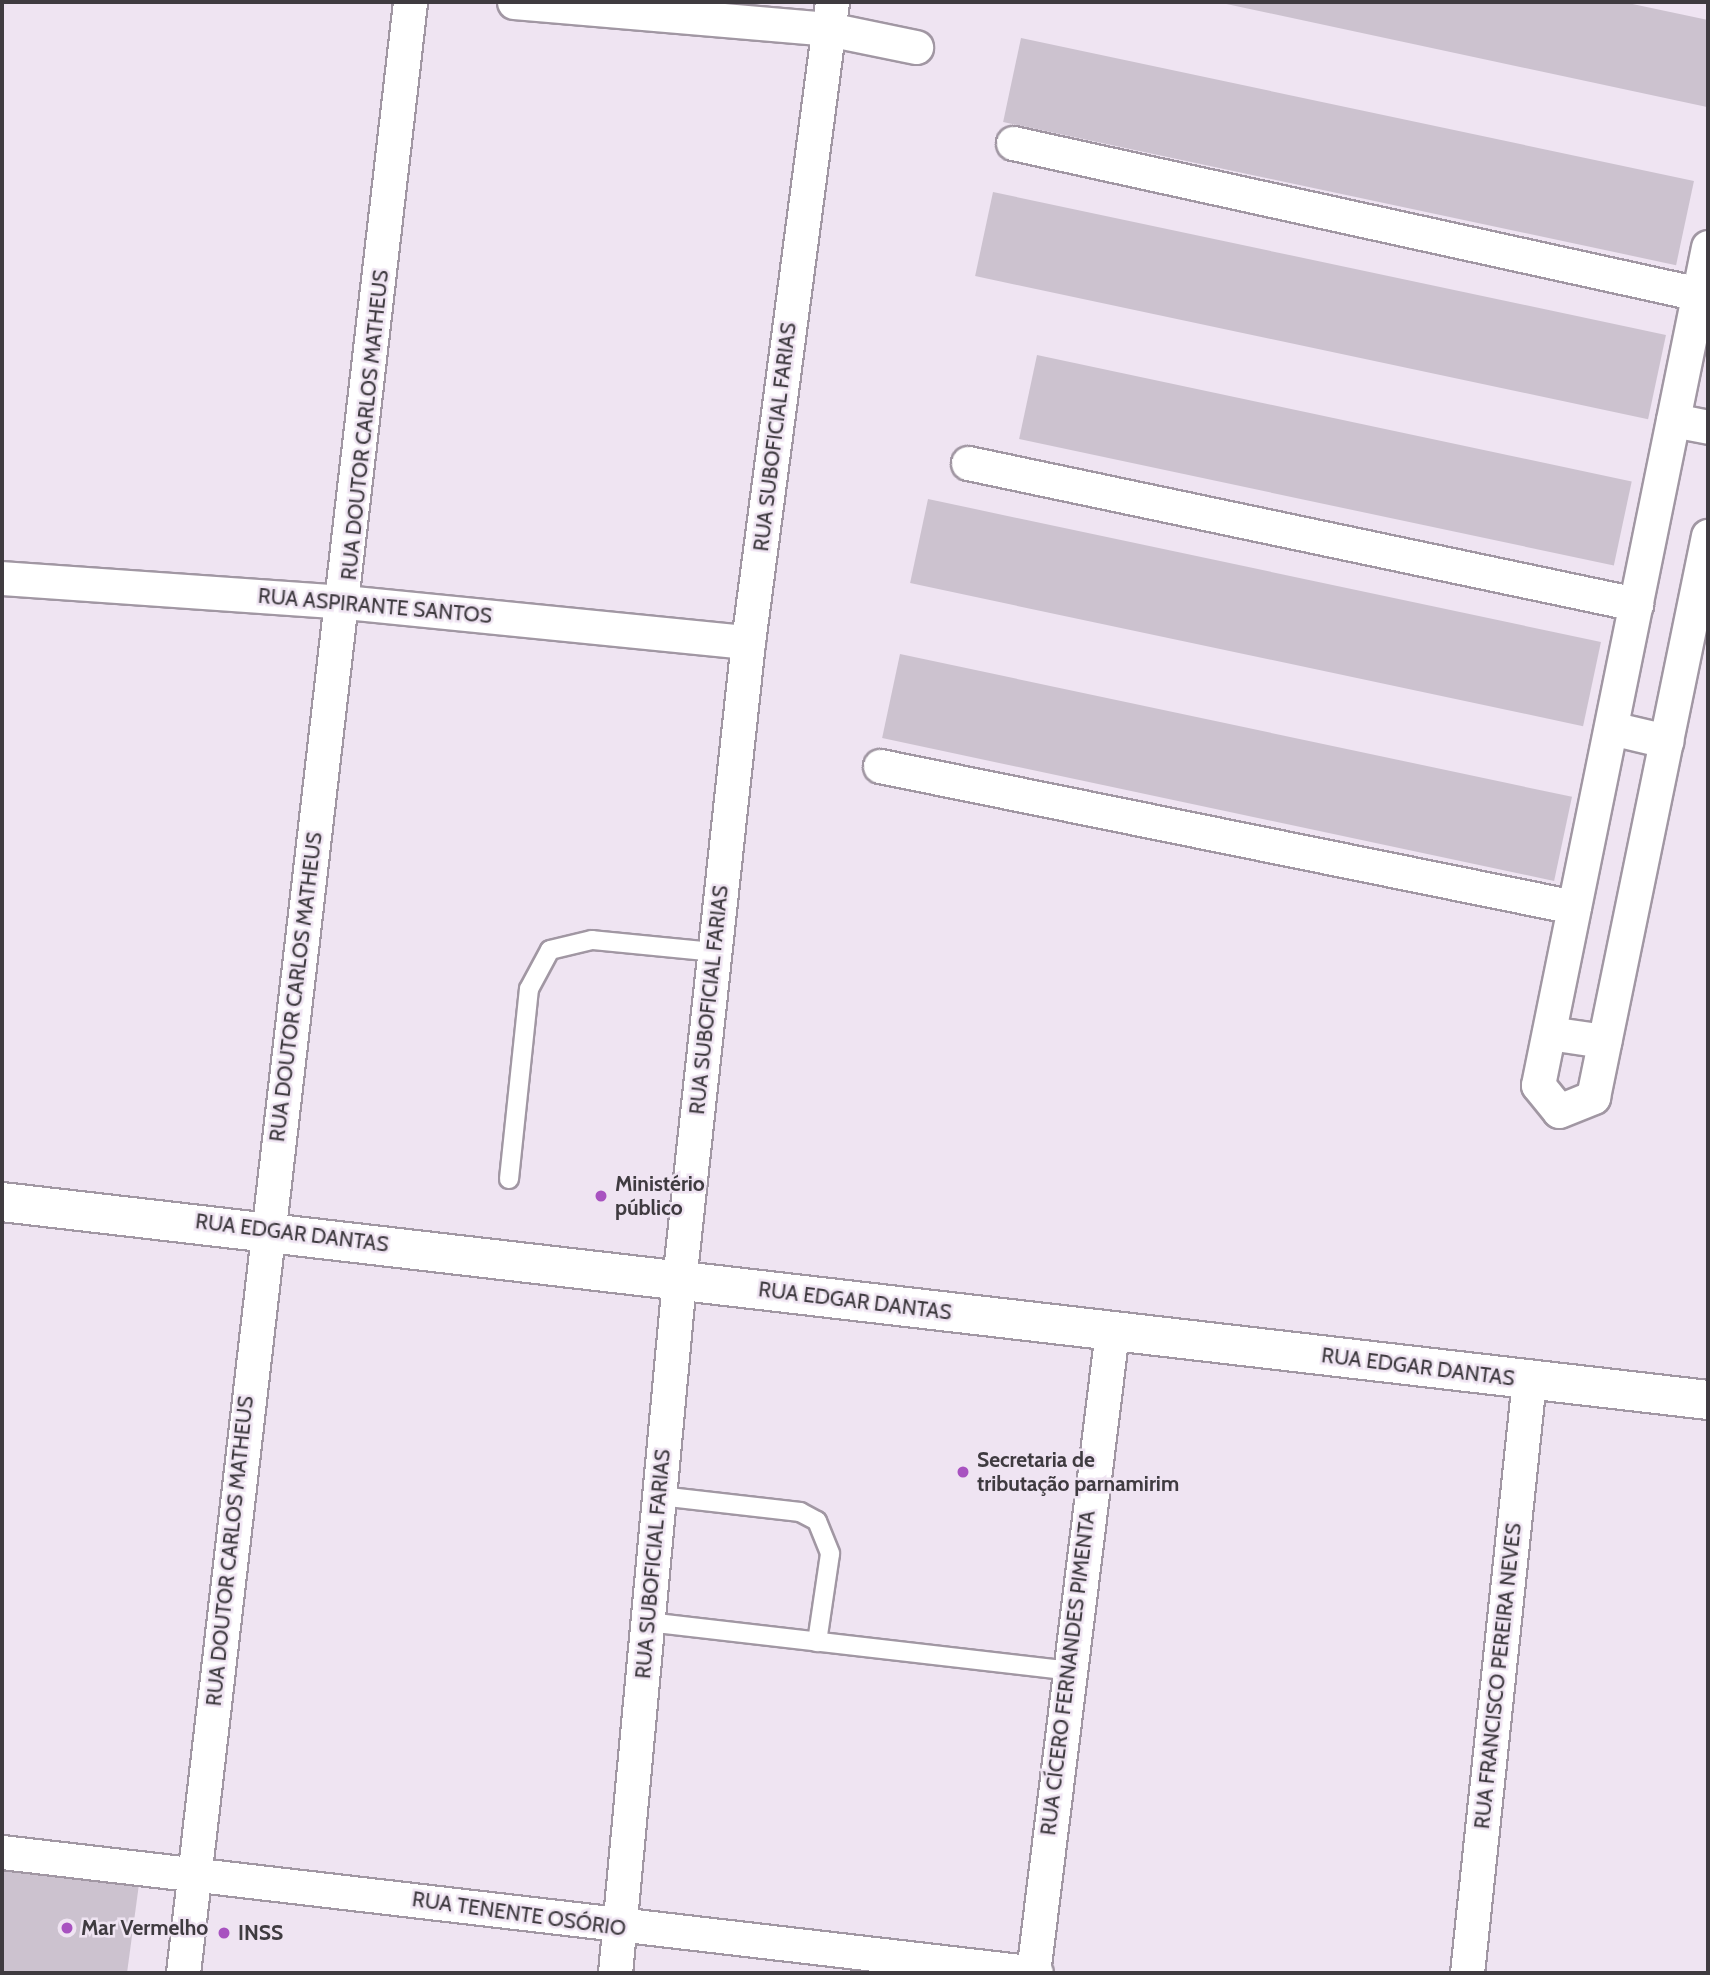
<!DOCTYPE html>
<meta charset="utf-8">
<style>
body{margin:0}
#map{position:relative;width:1710px;height:1975px;overflow:hidden;background:#efe4f2;font-family:Cabin,sans-serif}
div>[style]{position:absolute}
[style*='--x']{left:calc(var(--x)*1px);top:calc(var(--y)*1px);width:calc(var(--w)*1px);rotate:calc(var(--a)*1deg)}
.building>*{inset:0;background:#ccc2cf;transform-origin:0 0}
.roads{filter:drop-shadow(2px 0 #a197a3) drop-shadow(-2px 0 #a197a3) drop-shadow(0 2px #a197a3) drop-shadow(0 -2px #a197a3)}
.service>*{height:18px;margin:-9px;padding:0 9px;transform-origin:9px;border-radius:9px;background:#fff}
.minor>*{height:33px;margin:-16.5px;padding:0 16.5px;transform-origin:16.5px;border-radius:16.5px;background:#fff}
.secondary>*{height:38px;margin:-19px;padding:0 19px;transform-origin:19px;border-radius:19px;background:#fff}
.dots>*{width:19px;height:19px;translate:-50% -50%;box-sizing:border-box;border:4px solid #efe4f2;border-radius:50%}
span{translate:-50% -50%;white-space:nowrap;text-align:center;line-height:1.15;-webkit-text-stroke:5px #efe4f2;paint-order:stroke}
.street-label{font-size:21px;color:#3f3b40}
.poi-label{font-size:21px;color:#3f3b40;font-weight:700}
.left{translate:0 -50%;text-align:left}
.frame{position:absolute;inset:0;border:4px solid #3f3b40;pointer-events:none}
</style>
<div id="map">
<div class="building">
<i style="clip-path:polygon(1217px 2px,1623px 2px,1708px 20px,1708px 102px,1707px 107px)"></i>
<i style="left:1021px;top:38px;width:688px;height:86px;rotate:12deg"></i>
<i style="left:993px;top:192px;width:688px;height:86px;rotate:12deg"></i>
<i style="left:1037px;top:355px;width:608px;height:86px;rotate:12deg"></i>
<i style="left:928px;top:499px;width:688px;height:86px;rotate:12deg"></i>
<i style="left:900px;top:654px;width:687px;height:86px;rotate:12deg"></i>
<i style="clip-path:polygon(2px 1866px,139px 1884px,127px 1973px,2px 1973px)"></i>
</div>
<div class="roads">
<div class="service">
<i style="--x:509;--y:1179;--w:191;--a:-84"></i>
<i style="--x:529;--y:989;--w:44;--a:-61.7"></i>
<i style="--x:550;--y:950;--w:43;--a:-13.4"></i>
<i style="--x:592;--y:940;--w:123;--a:5.6"></i>
<i style="--x:660;--y:1496;--w:141;--a:6.5"></i>
<i style="--x:800;--y:1512;--w:19;--a:28"></i>
<i style="--x:817;--y:1521;--w:35;--a:68"></i>
<i style="--x:830;--y:1554;--w:89;--a:98.4"></i>
<i style="--x:648;--y:1622;--w:421;--a:6.6"></i>
</div>
<div class="minor">
<i style="--x:514;--y:2;--w:315;--a:4.9"></i>
<i style="--x:828;--y:29;--w:90;--a:11.6"></i>
<i style="--x:1013;--y:143;--w:702;--a:12.41"></i>
<i style="--x:1708;--y:247;--w:855;--a:101.47"></i>
<i style="--x:1538;--y:1085;--w:33;--a:51"></i>
<i style="--x:1559;--y:1111;--w:37;--a:-22"></i>
<i style="--x:1593;--y:1097;--w:573;--a:-78.42"></i>
<i style="--x:1673;--y:420;--w:36;--a:11"></i>
<i style="--x:968;--y:463;--w:683;--a:11.92"></i>
<i style="--x:2;--y:578;--w:344;--a:4"></i>
<i style="--x:345;--y:602;--w:405;--a:5.7"></i>
<i style="--x:1611;--y:728;--w:57;--a:13.3"></i>
<i style="--x:880;--y:766;--w:708;--a:11.48"></i>
<i style="--x:1549;--y:1033;--w:56;--a:8.3"></i>
<i style="--x:2;--y:1852;--w:1041;--a:6.67"></i>
<i style="--x:183;--y:1973;--w:1984;--a:-83.43"></i>
<i style="--x:615;--y:1973;--w:695;--a:-84.72"></i>
<i style="--x:679;--y:1281;--w:643;--a:-83.84"></i>
<i style="--x:748;--y:642;--w:645;--a:-82.52"></i>
<i style="--x:1033;--y:1973;--w:647;--a:-82.98"></i>
<i style="--x:1467;--y:1973;--w:596;--a:-84.03"></i>
</div>
<div class="secondary">
<i style="--x:2;--y:1202;--w:1717;--a:6.62"></i>
</div>
</div>
<div class="dots">
<i style="left:601px;top:1196px;background:#a852c0"></i>
<i style="left:963px;top:1472px;background:#a852c0"></i>
<i style="left:67px;top:1928px;background:#a852c0"></i>
<i style="left:224px;top:1933px;background:#a852c0"></i>
</div>
<div class="street-label">
<span style="left:365px;top:425px;rotate:-84deg">RUA DOUTOR CARLOS MATHEUS</span>
<span style="left:775px;top:437px;rotate:-83deg">RUA SUBOFICIAL FARIAS</span>
<span style="left:375px;top:606px;rotate:5deg">RUA ASPIRANTE SANTOS</span>
<span style="left:296px;top:987px;rotate:-83deg">RUA DOUTOR CARLOS MATHEUS</span>
<span style="left:709px;top:1000px;rotate:-84deg">RUA SUBOFICIAL FARIAS</span>
<span style="left:292px;top:1233px;rotate:7deg">RUA EDGAR DANTAS</span>
<span style="left:855px;top:1301px;rotate:7deg">RUA EDGAR DANTAS</span>
<span style="left:1418px;top:1367px;rotate:7deg">RUA EDGAR DANTAS</span>
<span style="left:230px;top:1551px;rotate:-84deg">RUA DOUTOR CARLOS MATHEUS</span>
<span style="left:653px;top:1564px;rotate:-85deg">RUA SUBOFICIAL FARIAS</span>
<span style="left:1068px;top:1673px;rotate:-83deg">RUA CÍCERO FERNANDES PIMENTA</span>
<span style="left:1498px;top:1676px;rotate:-84deg">RUA FRANCISCO PEREIRA NEVES</span>
<span style="left:519px;top:1914px;rotate:8deg">RUA TENENTE OSÓRIO</span>
</div>
<div class="poi-label">
<span class="left" style="left:615px;top:1196px">Ministério<br>público</span>
<span class="left" style="left:977px;top:1472px">Secretaria de<br>tributação parnamirim</span>
<span class="left" style="left:81px;top:1928px">Mar Vermelho</span>
<span class="left" style="left:238px;top:1933px">INSS</span>
</div>
<div class="frame"></div>
</div>
